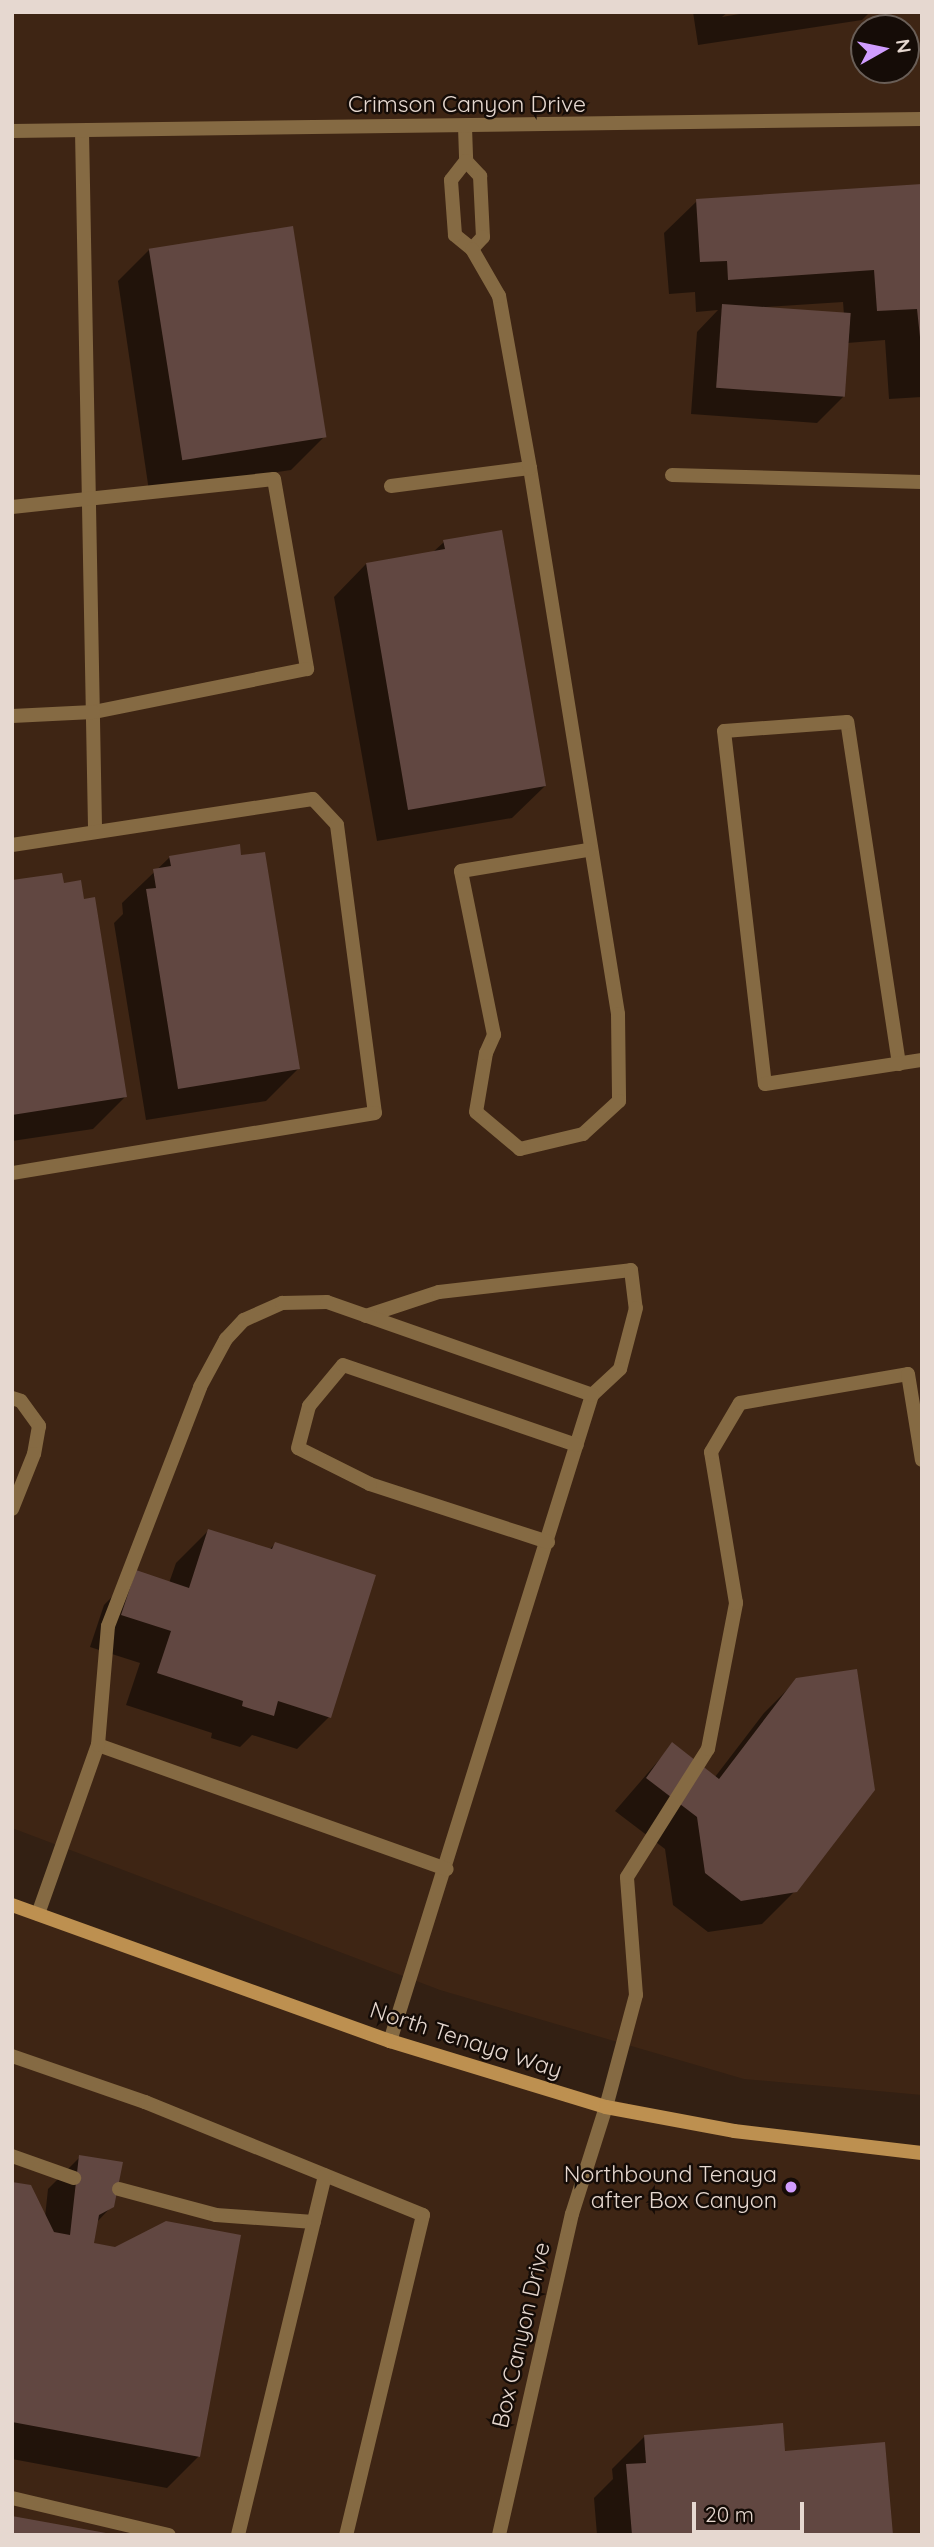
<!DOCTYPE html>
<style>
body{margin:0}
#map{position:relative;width:934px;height:2547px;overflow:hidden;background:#332013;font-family:Quicksand,sans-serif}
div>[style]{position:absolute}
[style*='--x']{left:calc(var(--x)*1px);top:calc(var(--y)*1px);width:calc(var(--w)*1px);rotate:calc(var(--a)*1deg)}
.built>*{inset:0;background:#3e2514}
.shadow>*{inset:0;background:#0007}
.building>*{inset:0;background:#614741;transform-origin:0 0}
.lane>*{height:14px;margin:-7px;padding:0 7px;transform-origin:7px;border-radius:7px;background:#856a43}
.street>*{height:14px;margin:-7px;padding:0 7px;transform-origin:7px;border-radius:7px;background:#856a43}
.secondary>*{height:14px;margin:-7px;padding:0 7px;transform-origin:7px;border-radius:7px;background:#bd9050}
.dots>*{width:19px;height:19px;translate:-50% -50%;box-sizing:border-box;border:4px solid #150c07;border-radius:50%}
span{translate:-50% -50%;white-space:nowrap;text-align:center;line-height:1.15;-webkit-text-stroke:5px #150c07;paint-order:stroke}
.street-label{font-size:23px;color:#e6d8d0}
.poi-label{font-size:23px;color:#e6d8d0}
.right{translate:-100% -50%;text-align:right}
.frame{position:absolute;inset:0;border:14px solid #e6d8d0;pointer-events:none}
.north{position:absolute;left:850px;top:14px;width:70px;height:70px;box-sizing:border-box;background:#150c07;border:2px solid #695e57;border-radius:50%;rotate:81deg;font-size:19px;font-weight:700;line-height:28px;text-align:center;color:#e6d8d0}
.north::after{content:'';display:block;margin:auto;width:24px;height:32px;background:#d09dff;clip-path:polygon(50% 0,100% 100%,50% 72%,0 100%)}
.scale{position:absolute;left:692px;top:2502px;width:112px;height:32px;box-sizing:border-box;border:4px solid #e6d8d0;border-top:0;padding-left:9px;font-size:21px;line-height:24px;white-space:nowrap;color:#e6d8d0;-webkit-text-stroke:5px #150c07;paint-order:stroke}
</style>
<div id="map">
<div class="built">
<i style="clip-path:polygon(evenodd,12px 12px,922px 12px,922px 2095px,744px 2079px,440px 1990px,12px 1828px,12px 12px,864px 28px,906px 28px,906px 70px,864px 70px,864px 28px)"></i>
<i style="clip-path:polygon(12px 1905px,418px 2050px,734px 2131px,922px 2153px,922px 2535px,12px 2535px)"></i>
</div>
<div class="shadow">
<i style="clip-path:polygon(693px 12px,728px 12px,722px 17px,751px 12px,870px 12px,862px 20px,698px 45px)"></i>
<i style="clip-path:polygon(evenodd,922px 186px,922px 397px,889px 399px,885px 340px,847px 343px,843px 397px,817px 423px,691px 414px,697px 332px,718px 310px,696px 312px,695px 292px,669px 294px,664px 233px,697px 201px,922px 186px,843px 302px,844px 315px,766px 309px,766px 307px,843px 302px)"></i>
<i style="clip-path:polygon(150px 249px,323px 438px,291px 470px,149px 491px,118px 281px)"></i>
<i style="clip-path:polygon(444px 542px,545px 786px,512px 818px,377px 841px,334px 597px,366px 564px,432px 553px)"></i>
<i style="clip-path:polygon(170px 857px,298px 1069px,266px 1101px,146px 1120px,114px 923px,123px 914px,122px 903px)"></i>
<i style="clip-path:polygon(12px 882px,126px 1096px,93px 1129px,12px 1141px)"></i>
<i style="clip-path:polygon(208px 1531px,269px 1550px,275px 1544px,329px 1717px,297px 1749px,252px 1735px,240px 1747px,211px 1738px,212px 1733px,126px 1705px,140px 1663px,90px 1647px,104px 1605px,136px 1572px,169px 1583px,176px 1563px)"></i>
<i style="clip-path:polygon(797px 1680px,795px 1891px,762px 1924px,708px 1932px,673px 1905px,665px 1849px,615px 1811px,672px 1745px,715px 1777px,764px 1713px)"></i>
<i style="clip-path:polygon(80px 2157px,112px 2206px,96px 2223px,92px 2245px,199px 2456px,167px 2488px,12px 2459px,12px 2184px,45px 2217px,48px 2189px)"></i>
<i style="clip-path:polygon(645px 2436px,784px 2453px,891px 2535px,597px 2535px,594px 2498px,613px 2479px,612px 2469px)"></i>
</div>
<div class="building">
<i style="clip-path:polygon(922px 184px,922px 356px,917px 309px,877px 311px,874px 270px,728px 280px,727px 261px,700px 262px,696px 199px)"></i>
<i style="left:293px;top:226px;width:214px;height:146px;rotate:81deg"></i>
<i style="left:722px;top:304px;width:129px;height:84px;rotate:4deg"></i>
<i style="clip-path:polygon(502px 530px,546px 786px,408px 810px,366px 563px,445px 549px,443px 540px)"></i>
<i style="clip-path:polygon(240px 844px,241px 855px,265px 852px,300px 1069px,178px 1089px,146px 889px,156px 888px,153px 869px,171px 866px,169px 856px)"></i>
<i style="clip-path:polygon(62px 873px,64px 883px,81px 880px,84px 899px,95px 897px,127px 1097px,12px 1115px,12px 880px)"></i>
<i style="clip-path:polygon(208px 1529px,272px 1549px,275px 1542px,376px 1575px,331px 1718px,278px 1701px,274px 1716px,242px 1706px,243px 1701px,157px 1673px,171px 1631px,121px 1615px,136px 1570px,189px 1588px)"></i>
<i style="clip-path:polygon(857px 1669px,875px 1790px,797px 1892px,741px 1901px,705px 1873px,697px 1817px,646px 1778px,672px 1742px,719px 1779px,796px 1678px)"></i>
<i style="clip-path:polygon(79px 2155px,123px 2162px,114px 2207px,99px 2215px,94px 2243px,115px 2247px,166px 2221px,241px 2235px,200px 2457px,12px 2422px,12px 2182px,31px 2185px,54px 2232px,70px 2235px)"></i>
<i style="clip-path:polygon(783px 2423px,785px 2451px,885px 2442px,893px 2535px,632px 2535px,626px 2464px,646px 2463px,644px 2435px)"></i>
<i style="clip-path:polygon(12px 2516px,106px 2533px,105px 2535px,12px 2535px)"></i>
</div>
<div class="lane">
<i style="--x:465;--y:127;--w:34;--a:88"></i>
<i style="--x:82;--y:131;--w:699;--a:88.93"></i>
<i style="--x:466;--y:161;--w:21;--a:47"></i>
<i style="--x:480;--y:176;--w:61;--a:87.2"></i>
<i style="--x:483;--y:237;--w:16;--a:133"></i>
<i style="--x:472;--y:249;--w:22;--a:-141"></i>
<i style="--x:455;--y:235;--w:55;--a:-94.2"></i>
<i style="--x:451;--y:180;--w:24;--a:-52"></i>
<i style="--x:530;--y:468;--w:553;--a:80.84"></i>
<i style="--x:618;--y:1014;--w:87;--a:89.3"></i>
<i style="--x:619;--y:1101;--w:49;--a:137.5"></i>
<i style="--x:583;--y:1134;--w:65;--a:166.6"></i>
<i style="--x:520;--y:1149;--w:57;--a:-139.9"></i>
<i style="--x:476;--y:1112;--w:60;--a:-80.4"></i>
<i style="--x:486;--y:1053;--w:20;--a:-66"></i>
<i style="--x:494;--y:1035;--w:167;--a:-101.4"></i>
<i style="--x:461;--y:871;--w:129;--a:-9.4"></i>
<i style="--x:672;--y:475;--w:250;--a:1.6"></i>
<i style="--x:391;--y:486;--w:140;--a:-7.4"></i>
<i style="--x:530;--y:468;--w:175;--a:-100.2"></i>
<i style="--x:499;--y:296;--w:54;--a:-119.9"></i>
<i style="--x:12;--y:507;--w:263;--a:-6.1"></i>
<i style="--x:274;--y:479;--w:193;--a:80.1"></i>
<i style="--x:307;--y:669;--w:218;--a:168.6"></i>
<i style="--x:93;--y:712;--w:81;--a:177.2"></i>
<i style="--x:12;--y:845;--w:304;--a:-8.7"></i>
<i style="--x:313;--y:799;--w:35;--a:47"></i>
<i style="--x:337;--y:825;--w:290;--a:82.5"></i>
<i style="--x:375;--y:1113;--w:368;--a:170.6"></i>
<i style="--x:899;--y:1064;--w:346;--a:-98.6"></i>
<i style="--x:847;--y:722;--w:123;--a:175.8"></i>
<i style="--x:724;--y:731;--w:355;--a:83.4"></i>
<i style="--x:765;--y:1084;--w:159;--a:-8.7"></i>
<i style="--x:366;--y:1316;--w:77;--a:-18.2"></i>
<i style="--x:439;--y:1292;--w:193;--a:-6.5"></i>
<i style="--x:631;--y:1270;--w:38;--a:83"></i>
<i style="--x:636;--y:1308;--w:63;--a:104.7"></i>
<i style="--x:620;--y:1369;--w:38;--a:137"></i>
<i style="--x:592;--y:1395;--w:677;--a:107.36"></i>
<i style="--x:12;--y:1398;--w:9;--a:18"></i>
<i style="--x:21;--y:1401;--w:31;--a:54"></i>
<i style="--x:39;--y:1426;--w:28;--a:100"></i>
<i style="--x:34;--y:1454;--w:59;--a:111.8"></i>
<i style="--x:548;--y:1542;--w:187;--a:-162"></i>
<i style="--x:370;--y:1484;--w:80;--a:-153.4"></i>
<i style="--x:298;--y:1448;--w:43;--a:-75.3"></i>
<i style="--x:309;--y:1406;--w:53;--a:-50.3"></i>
<i style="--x:343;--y:1365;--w:247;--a:18.9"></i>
<i style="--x:98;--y:1745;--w:370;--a:19.6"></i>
<i style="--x:38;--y:1914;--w:179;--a:-70.5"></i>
<i style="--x:98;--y:1745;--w:119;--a:-85.2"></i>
<i style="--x:108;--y:1626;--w:256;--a:-68.9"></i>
<i style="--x:200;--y:1387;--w:55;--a:-61.6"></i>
<i style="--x:226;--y:1339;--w:26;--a:-47"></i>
<i style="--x:244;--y:1320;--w:42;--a:-24.1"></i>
<i style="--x:282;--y:1303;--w:45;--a:-1.3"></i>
<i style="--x:327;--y:1302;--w:281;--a:19.3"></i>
<i style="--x:12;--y:2056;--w:141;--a:19.1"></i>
<i style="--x:145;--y:2102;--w:300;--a:22.1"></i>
<i style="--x:423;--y:2215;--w:329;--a:103.5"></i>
<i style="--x:606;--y:2107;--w:116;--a:-75"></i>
<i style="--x:636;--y:1995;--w:118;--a:-94.4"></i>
<i style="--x:627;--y:1877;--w:151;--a:-57.7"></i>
<i style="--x:708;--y:1749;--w:149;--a:-79.1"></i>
<i style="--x:736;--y:1603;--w:153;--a:-99.4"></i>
<i style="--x:711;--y:1452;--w:57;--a:-59.4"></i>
<i style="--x:740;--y:1403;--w:170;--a:-9.8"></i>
<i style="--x:908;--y:1374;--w:87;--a:80.8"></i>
<i style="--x:12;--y:2156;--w:66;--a:19.5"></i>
<i style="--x:119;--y:2189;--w:100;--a:15"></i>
<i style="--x:216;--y:2215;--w:98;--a:4.1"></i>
<i style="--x:12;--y:2498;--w:161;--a:13.3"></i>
<i style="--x:238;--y:2535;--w:370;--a:-76.4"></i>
</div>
<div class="street">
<i style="--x:12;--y:131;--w:910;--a:-0.76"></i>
<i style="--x:499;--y:2535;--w:329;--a:-77.2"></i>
<i style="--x:572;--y:2214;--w:112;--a:-72.4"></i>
</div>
<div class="secondary">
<i style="--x:12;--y:1905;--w:402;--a:19.8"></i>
<i style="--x:390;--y:2041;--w:226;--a:17"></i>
<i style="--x:606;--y:2107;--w:130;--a:10.6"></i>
<i style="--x:734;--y:2131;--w:189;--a:6.7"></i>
</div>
<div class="dots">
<i style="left:791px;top:2187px;background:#d09dff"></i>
</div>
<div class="street-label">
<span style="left:467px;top:104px">Crimson Canyon Drive</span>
<span style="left:466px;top:2040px;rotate:18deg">North Tenaya Way</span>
<span style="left:521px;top:2335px;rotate:-77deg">Box Canyon Drive</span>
</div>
<div class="poi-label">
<span class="right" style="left:777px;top:2187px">Northbound Tenaya<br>after Box Canyon</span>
</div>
<div class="frame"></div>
<div class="north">N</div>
<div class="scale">20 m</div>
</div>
